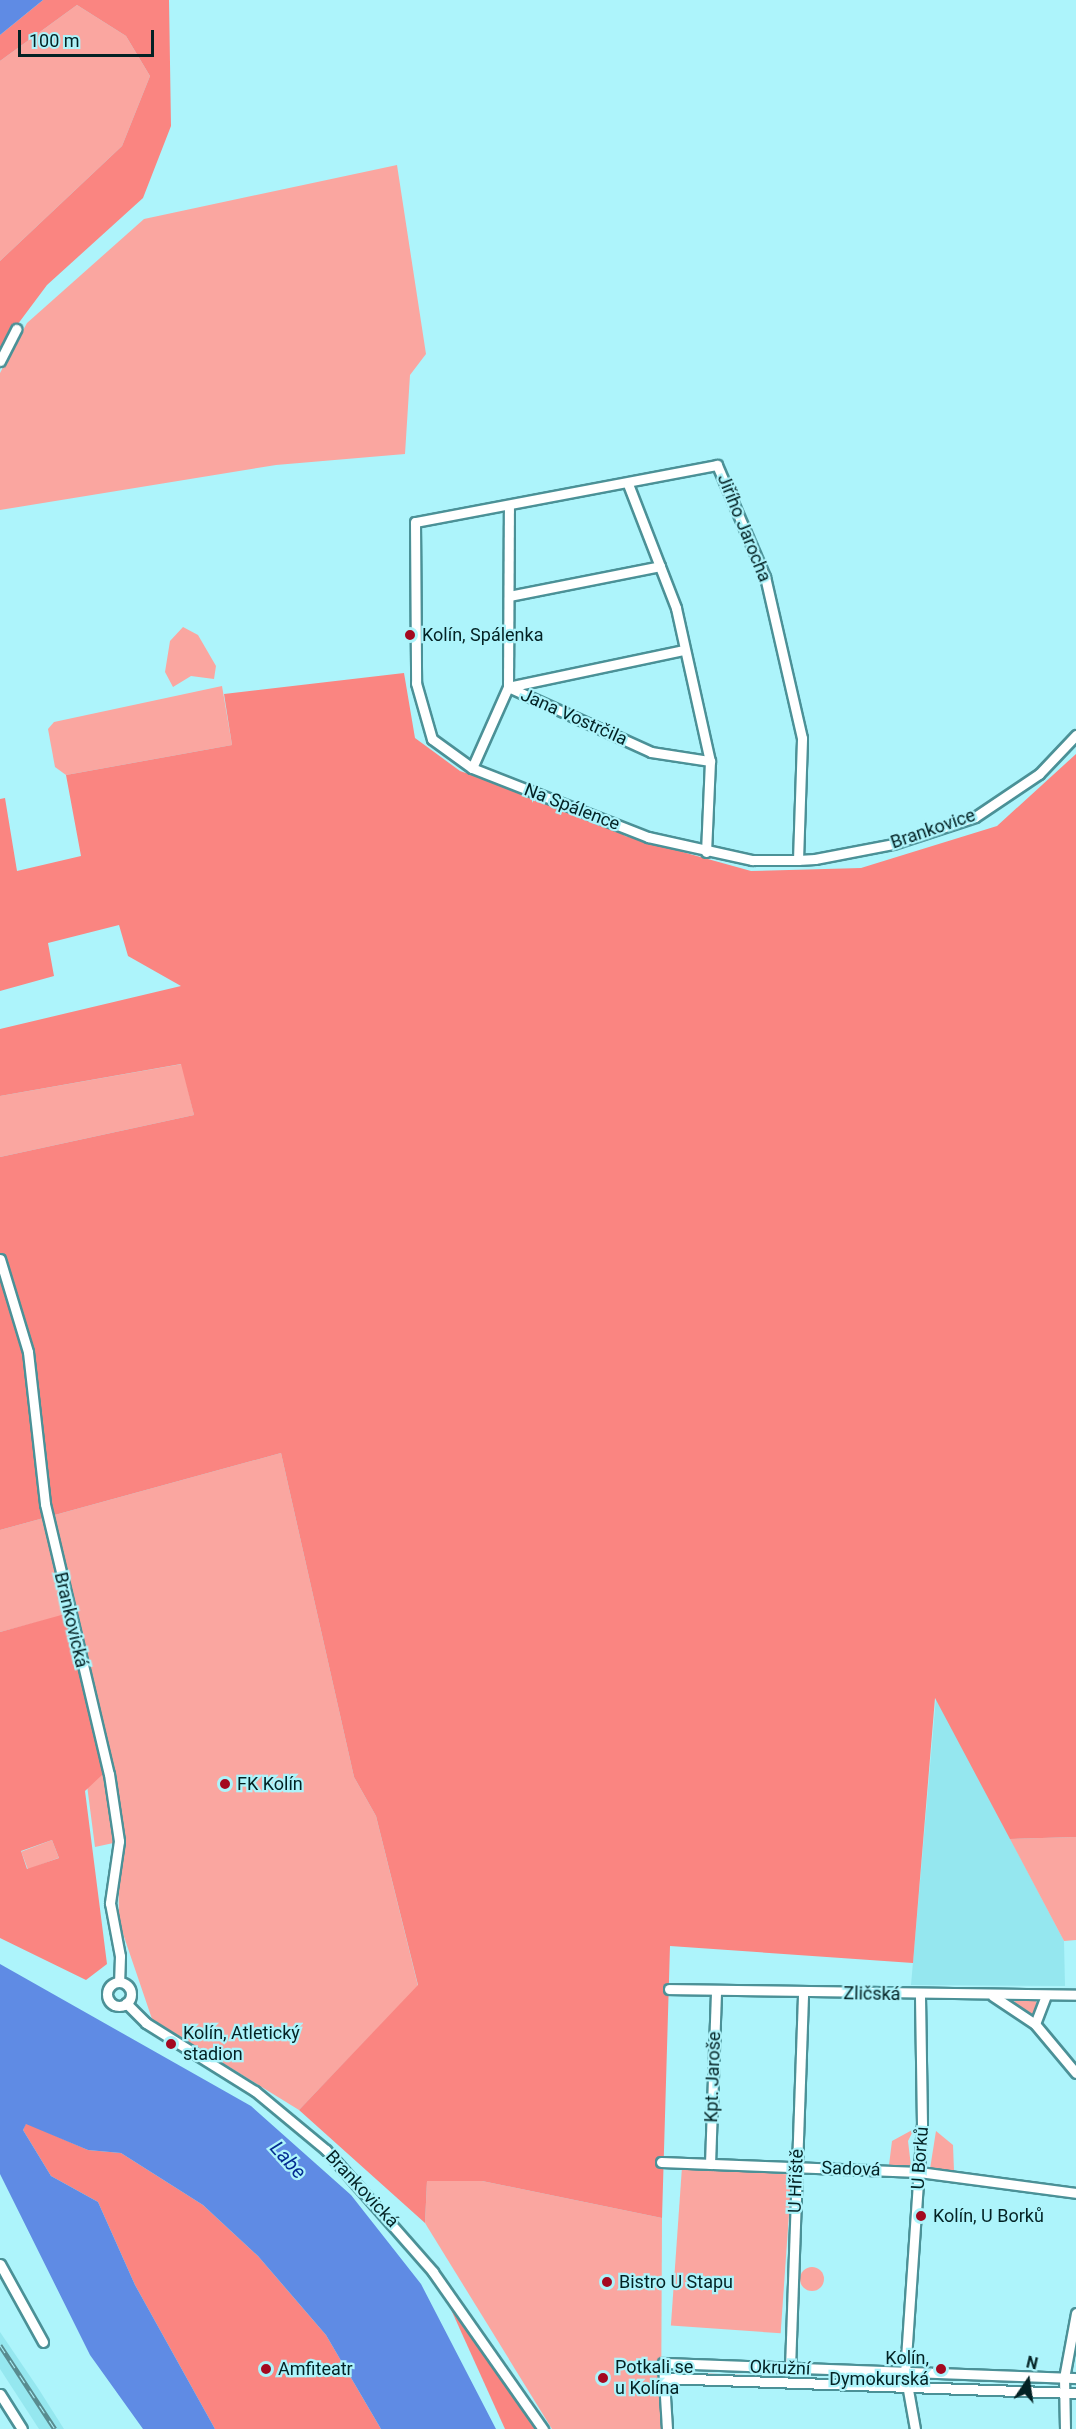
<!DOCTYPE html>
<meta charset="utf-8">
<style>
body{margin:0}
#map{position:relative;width:1076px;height:2429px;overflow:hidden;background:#adf4fb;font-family:Roboto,sans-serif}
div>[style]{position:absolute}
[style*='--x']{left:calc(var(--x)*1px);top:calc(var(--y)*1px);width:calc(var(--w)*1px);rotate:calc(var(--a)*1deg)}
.built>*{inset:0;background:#95e7ef}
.green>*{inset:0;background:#faa6a0;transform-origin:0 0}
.round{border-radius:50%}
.forest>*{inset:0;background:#fa8581}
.water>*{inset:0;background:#5f8be4}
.roads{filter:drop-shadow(2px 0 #4b9197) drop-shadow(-2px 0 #4b9197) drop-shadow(0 2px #4b9197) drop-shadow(0 -2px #4b9197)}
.minor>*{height:9px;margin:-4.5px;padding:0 4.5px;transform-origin:4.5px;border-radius:4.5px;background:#fff}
.minor>.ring{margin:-4.5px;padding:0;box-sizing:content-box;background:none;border:9px solid #fff;border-radius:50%}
.rail>*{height:5px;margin-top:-2.5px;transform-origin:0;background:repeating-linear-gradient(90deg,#adf4fb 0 9px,#598c90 0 18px);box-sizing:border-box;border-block:2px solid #598c90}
.dots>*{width:16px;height:16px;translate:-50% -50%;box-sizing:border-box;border:3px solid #adf4fb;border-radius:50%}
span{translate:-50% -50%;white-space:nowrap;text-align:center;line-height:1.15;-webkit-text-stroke:4.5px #adf4fb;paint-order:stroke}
.street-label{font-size:18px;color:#032224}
.poi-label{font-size:18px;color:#032224}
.left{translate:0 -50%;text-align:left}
.right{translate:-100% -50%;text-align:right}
.water-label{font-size:20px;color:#042b92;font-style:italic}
.north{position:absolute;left:998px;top:2351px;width:60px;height:60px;-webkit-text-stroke:4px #adf4fb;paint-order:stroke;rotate:13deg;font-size:16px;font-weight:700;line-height:24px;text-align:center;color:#032224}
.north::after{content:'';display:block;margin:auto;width:21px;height:27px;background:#032224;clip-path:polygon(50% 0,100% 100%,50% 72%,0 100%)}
.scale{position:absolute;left:18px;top:30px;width:136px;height:27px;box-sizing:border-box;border:3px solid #032224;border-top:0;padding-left:8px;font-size:18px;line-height:21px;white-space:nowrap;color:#032224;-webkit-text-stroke:4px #adf4fb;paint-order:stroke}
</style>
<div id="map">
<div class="built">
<i style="clip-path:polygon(936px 1697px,1064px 1941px,1065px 1986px,911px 1985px)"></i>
<i style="clip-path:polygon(0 2332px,38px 2388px,64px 2429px,39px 2429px,0 2369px)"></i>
</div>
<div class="green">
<i style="clip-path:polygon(77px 5px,126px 36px,150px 76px,122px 146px,0 261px,0 61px)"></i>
<i style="clip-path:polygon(397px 165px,426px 354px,410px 375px,405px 454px,276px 465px,0 510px,0 373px,27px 323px,144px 219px)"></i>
<i style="clip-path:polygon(183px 627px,198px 635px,216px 666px,214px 679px,191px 676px,173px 687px,165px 672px,170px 641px)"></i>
<i style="clip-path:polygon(222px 686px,232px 745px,66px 775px,55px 767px,48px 729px,54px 722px)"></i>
<i style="clip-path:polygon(182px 1064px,194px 1115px,0 1157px,0 1096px)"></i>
<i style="clip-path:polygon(281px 1453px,354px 1777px,376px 1816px,418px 1986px,299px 2110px,152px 2019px,119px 1922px,118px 1842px,95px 1847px,65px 1615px,0 1632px,0 1530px)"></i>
<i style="clip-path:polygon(1076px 1837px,1076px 1940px,1064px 1941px,1010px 1839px)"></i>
<i style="left:52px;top:1840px;width:19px;height:33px;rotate:69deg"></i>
<i style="clip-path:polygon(1034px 1999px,1038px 2004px,1033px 2016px,1013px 2005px,1015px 2000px)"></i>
<i style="clip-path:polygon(914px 2129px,908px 2141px,911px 2166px,889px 2165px,892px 2141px)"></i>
<i style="clip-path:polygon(936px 2131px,953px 2145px,954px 2171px,930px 2169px)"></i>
<i style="left:682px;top:2167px;width:110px;height:159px;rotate:4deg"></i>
<i style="clip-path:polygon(427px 2181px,482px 2181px,662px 2218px,661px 2429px,552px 2429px,425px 2223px)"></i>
<i class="round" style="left:800px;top:2267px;width:24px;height:24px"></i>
<i style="clip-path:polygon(671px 2367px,896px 2375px,896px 2378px)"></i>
<i style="clip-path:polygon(671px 2372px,896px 2381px,671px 2375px)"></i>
<i style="left:923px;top:2376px;width:132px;height:3px;rotate:2deg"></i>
</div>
<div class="forest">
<i style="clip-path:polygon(43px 0,169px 0,171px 126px,143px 198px,47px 285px,0 348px,0 261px,122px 146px,150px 76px,126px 36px,77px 5px,0 61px,0 35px)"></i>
<i style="clip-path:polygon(404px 673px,415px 738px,460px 771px,609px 822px,625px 836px,751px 871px,861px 868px,997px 826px,1076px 754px,1076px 1837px,1010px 1839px,935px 1698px,913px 1963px,670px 1946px,662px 2218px,482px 2181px,427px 2181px,425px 2223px,299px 2110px,418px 1985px,376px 1816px,354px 1777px,281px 1453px,0 1530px,0 1157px,194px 1115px,181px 1064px,0 1096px,0 1029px,181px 986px,128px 956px,119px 925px,48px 943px,54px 976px,0 991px,0 799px,5px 798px,17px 871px,81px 856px,66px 775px,232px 745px,224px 694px)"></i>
<i style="clip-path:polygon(evenodd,65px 1614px,103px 1774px,85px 1791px,107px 1964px,86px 1980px,0 1938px,0 1632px,65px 1614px,52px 1840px,59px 1858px,27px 1869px,21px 1851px,52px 1840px)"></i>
<i style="clip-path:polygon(26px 2123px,88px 2150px,121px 2153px,203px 2205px,258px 2256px,326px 2335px,381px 2429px,215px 2429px,135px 2285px,98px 2202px,51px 2176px,23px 2130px)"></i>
<i style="clip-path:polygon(449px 2305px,537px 2429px,505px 2429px)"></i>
</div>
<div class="water">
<i style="clip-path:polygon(0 0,43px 0,0 35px)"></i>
<i style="clip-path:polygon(0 1964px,251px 2106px,351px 2195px,421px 2284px,496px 2429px,381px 2429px,326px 2335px,258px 2256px,203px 2205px,121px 2153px,88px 2150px,26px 2124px,23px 2130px,51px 2176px,98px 2202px,135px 2285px,215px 2429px,143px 2429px,90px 2355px,0 2174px)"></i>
</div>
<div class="roads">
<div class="minor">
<i style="--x:0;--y:361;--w:36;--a:-63"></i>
<i style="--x:628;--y:484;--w:133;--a:68.8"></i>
<i style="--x:676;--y:608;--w:157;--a:77.5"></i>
<i style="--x:710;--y:761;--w:91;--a:92.5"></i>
<i style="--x:509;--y:596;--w:154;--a:-11.2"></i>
<i style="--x:508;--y:687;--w:157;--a:24.4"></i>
<i style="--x:651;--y:752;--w:60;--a:8.7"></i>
<i style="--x:508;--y:687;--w:180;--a:-11.9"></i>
<i style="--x:472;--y:768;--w:89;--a:-66"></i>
<i style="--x:508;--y:687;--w:179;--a:-89.7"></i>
<i style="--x:798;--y:860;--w:122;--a:-88.1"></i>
<i style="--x:802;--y:738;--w:165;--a:-102.9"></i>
<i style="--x:765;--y:577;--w:122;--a:-113.2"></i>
<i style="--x:717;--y:465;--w:307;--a:169.3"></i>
<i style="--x:415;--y:522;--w:161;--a:89.6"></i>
<i style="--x:416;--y:683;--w:58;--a:74.1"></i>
<i style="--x:432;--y:739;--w:49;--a:35.9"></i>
<i style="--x:472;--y:768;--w:189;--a:21.4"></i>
<i style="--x:648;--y:837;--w:107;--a:12.5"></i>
<i style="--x:752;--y:860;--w:46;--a:0"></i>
<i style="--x:798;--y:860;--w:17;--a:-3"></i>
<i style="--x:815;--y:859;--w:79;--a:-10.9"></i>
<i style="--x:893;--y:844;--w:86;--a:-18.2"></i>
<i style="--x:975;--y:817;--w:77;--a:-33.9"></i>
<i style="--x:1039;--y:774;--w:54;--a:-46.5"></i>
<i style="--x:0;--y:1259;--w:97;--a:73.2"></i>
<i style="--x:28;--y:1352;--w:153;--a:83.6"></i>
<i style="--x:45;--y:1504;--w:277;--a:76.7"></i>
<i style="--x:109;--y:1774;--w:68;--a:81.5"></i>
<i style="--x:119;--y:1841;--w:63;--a:98.3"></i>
<i style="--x:110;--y:1903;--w:54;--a:79.3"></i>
<i style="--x:120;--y:1956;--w:26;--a:92"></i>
<i class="ring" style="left:107px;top:1982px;width:15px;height:15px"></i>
<i style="--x:669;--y:1989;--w:407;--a:0.8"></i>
<i style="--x:993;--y:1996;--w:50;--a:33.7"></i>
<i style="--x:1035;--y:2024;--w:64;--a:50.1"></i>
<i style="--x:126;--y:2003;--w:28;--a:45"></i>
<i style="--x:146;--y:2023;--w:128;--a:32"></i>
<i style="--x:255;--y:2091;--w:92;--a:39.7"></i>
<i style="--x:326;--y:2150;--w:162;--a:48.7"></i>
<i style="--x:433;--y:2272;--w:192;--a:55"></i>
<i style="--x:1035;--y:2024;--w:30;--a:-69"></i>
<i style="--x:661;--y:2162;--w:258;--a:2.2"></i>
<i style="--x:919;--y:2172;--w:158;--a:7.6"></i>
<i style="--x:710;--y:2164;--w:174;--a:-88"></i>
<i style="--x:0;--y:2264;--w:89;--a:61.1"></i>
<i style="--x:790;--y:2368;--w:375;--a:-88"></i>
<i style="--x:664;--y:2378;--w:412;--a:2.1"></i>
<i style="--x:0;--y:2394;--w:41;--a:57.8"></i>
<i style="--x:667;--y:2429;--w:66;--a:-93.5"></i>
<i style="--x:663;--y:2363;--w:413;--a:2.1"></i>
<i style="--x:915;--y:2429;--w:57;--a:-100.1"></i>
<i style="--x:905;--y:2373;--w:250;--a:-86.1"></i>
<i style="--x:922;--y:2124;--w:130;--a:-90.9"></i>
<i style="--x:1065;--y:2429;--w:51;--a:-91.1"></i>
<i style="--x:1064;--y:2378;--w:66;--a:-79.5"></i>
</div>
</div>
<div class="rail">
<i style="--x:0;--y:2345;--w:100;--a:56.8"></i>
</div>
<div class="dots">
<i style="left:410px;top:635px;background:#a40920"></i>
<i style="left:225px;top:1784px;background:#a40920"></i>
<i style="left:171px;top:2044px;background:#a40920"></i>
<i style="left:921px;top:2216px;background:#a40920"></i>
<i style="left:607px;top:2282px;background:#a40920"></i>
<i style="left:266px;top:2369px;background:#a40920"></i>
<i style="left:941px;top:2369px;background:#a40920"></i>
<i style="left:603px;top:2378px;background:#a40920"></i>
</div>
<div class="street-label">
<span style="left:744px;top:528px;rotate:68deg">Jiřího Jarocha</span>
<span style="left:574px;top:717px;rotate:24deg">Jana Vostrčila</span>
<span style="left:572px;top:807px;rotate:21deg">Na Spálence</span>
<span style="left:933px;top:829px;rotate:-19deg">Brankovice</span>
<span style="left:71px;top:1620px;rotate:77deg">Brankovická</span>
<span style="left:872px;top:1994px;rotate:1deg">Zličská</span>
<span style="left:713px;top:2077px;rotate:-88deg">Kpt. Jaroše</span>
<span style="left:920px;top:2158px;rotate:-86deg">U Borků</span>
<span style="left:851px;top:2169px;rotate:2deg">Sadová</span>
<span style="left:796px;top:2181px;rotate:-88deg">U Hřiště</span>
<span style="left:362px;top:2189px;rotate:47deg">Brankovická</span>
<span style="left:780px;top:2368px;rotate:2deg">Okružní</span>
</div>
<div class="poi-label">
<span class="left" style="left:422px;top:635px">Kolín, Spálenka</span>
<span class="left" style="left:237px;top:1784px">FK Kolín</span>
<span class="left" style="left:183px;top:2044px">Kolín, Atletický<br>stadion</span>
<span class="left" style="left:933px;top:2216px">Kolín, U Borků</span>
<span class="left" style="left:619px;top:2282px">Bistro U Stapu</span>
<span class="right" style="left:929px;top:2369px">Kolín,<br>Dymokurská</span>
<span class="left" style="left:615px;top:2378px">Potkali se<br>u Kolína</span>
<span class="left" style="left:278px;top:2369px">Amfiteatr</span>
</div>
<div class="water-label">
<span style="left:288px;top:2160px;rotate:48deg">Labe</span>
</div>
<div class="north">N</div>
<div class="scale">100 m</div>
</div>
